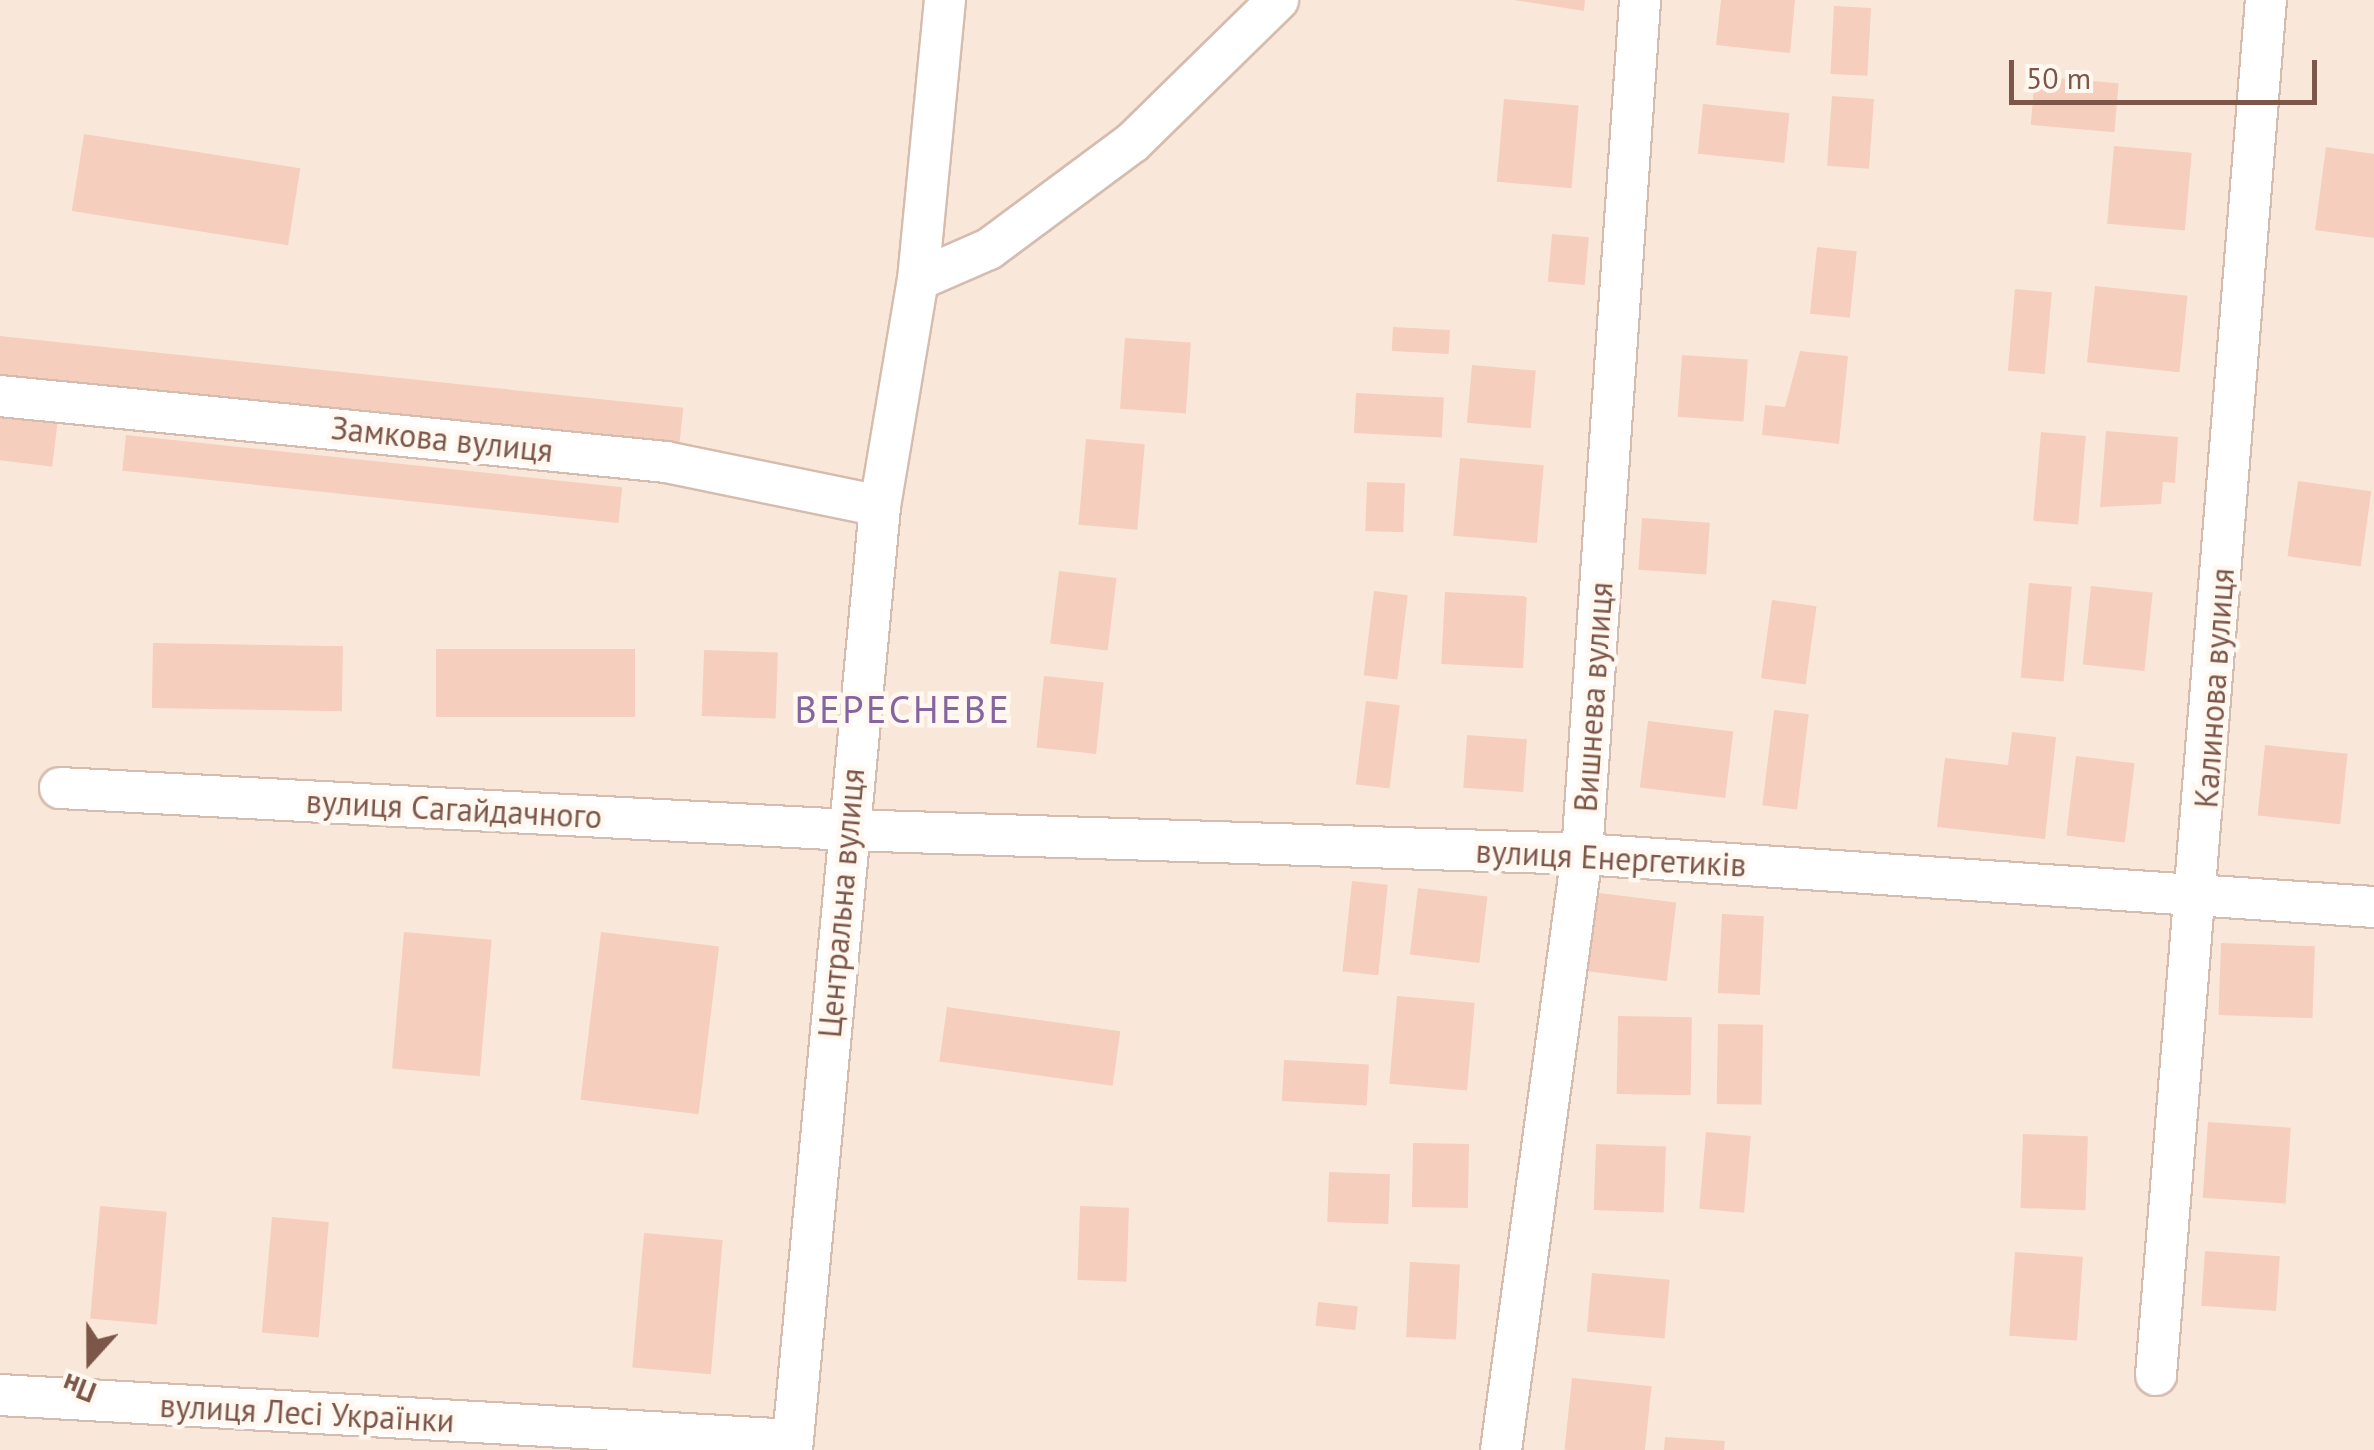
<!DOCTYPE html>
<meta charset="utf-8">
<style>
body{margin:0}
#map{position:relative;width:2374px;height:1450px;overflow:hidden;background:#fef4e9;font-family:"PT Sans",sans-serif}
div>[style]{position:absolute}
[style*='--x']{left:calc(var(--x)*1px);top:calc(var(--y)*1px);width:calc(var(--w)*1px);rotate:calc(var(--a)*1deg)}
.residential>*{inset:0;background:#f9e8d9;transform-origin:0 0}
.building>*{inset:0;background:#f6cebd;transform-origin:0 0}
.roads{filter:drop-shadow(2px 0 #d5bcaf) drop-shadow(-2px 0 #d5bcaf) drop-shadow(0 2px #d5bcaf) drop-shadow(0 -2px #d5bcaf)}
.street>*{height:40px;margin:-20px;padding:0 20px;transform-origin:20px;border-radius:20px;background:#fff}
span{translate:-50% -50%;white-space:nowrap;text-align:center;line-height:1.15;-webkit-text-stroke:9px #fff8f1;paint-order:stroke}
.street-label{font-size:32px;color:#7c5649}
.quarter-label{font-size:38px;color:#86659f;letter-spacing:2.5px}
.north{position:absolute;left:40px;top:1310px;width:100px;height:100px;-webkit-text-stroke:8px #fff8f1;paint-order:stroke;rotate:201deg;font-size:28px;font-weight:700;line-height:40px;text-align:center;color:#7c5649}
.north::after{content:'';display:block;margin:auto;width:35px;height:45px;background:#7c5649;clip-path:polygon(50% 0,100% 100%,50% 72%,0 100%)}
.scale{position:absolute;left:2009px;top:60px;width:308px;height:45px;box-sizing:border-box;border:5px solid #7c5649;border-top:0;padding-left:12px;font-size:30px;line-height:35px;white-space:nowrap;color:#7c5649;-webkit-text-stroke:8px #fff8f1;paint-order:stroke}
</style>
<div id="map">
<div class="residential">
<i style="left:0;top:0;width:2374px;height:1450px"></i>
</div>
<div class="building">
<i style="clip-path:polygon(1514px 0,1585px 0,1584px 11px)"></i>
<i style="clip-path:polygon(1721px 0,1795px 0,1790px 53px,1716px 45px)"></i>
<i style="left:1834px;top:6px;width:37px;height:68px;rotate:3deg"></i>
<i style="left:2035px;top:76px;width:84px;height:49px;rotate:5deg"></i>
<i style="left:1832px;top:96px;width:42px;height:70px;rotate:4deg"></i>
<i style="left:1504px;top:99px;width:75px;height:83px;rotate:5deg"></i>
<i style="left:1703px;top:104px;width:87px;height:50px;rotate:6deg"></i>
<i style="left:84px;top:134px;width:219px;height:78px;rotate:9deg"></i>
<i style="left:2114px;top:146px;width:78px;height:78px;rotate:5deg"></i>
<i style="clip-path:polygon(2326px 147px,2374px 154px,2374px 238px,2315px 230px)"></i>
<i style="left:1552px;top:234px;width:37px;height:48px;rotate:5deg"></i>
<i style="left:1817px;top:247px;width:40px;height:67px;rotate:6deg"></i>
<i style="left:2095px;top:286px;width:93px;height:77px;rotate:6deg"></i>
<i style="left:2015px;top:289px;width:37px;height:82px;rotate:5deg"></i>
<i style="left:1393px;top:327px;width:57px;height:24px;rotate:3deg"></i>
<i style="left:0;top:336px;width:687px;height:40px;rotate:6deg"></i>
<i style="left:1125px;top:338px;width:66px;height:71px;rotate:4deg"></i>
<i style="clip-path:polygon(1800px 351px,1848px 356px,1839px 444px,1762px 435px,1765px 405px,1785px 407px)"></i>
<i style="left:1682px;top:355px;width:66px;height:62px;rotate:4deg"></i>
<i style="left:1472px;top:365px;width:64px;height:58px;rotate:5deg"></i>
<i style="left:1356px;top:393px;width:88px;height:40px;rotate:3deg"></i>
<i style="left:0;top:416px;width:58px;height:44px;rotate:7deg"></i>
<i style="clip-path:polygon(2106px 431px,2178px 437px,2175px 483px,2163px 482px,2161px 504px,2100px 507px)"></i>
<i style="left:2041px;top:432px;width:45px;height:89px;rotate:5deg"></i>
<i style="left:126px;top:435px;width:499px;height:36px;rotate:6deg"></i>
<i style="left:1086px;top:439px;width:59px;height:86px;rotate:5deg"></i>
<i style="left:1460px;top:458px;width:84px;height:78px;rotate:5deg"></i>
<i style="left:2298px;top:481px;width:74px;height:76px;rotate:8deg"></i>
<i style="left:1367px;top:482px;width:38px;height:49px;rotate:2deg"></i>
<i style="left:1642px;top:518px;width:68px;height:52px;rotate:4deg"></i>
<i style="left:1059px;top:571px;width:58px;height:73px;rotate:7deg"></i>
<i style="left:2029px;top:583px;width:43px;height:95px;rotate:5deg"></i>
<i style="left:2091px;top:586px;width:62px;height:79px;rotate:6deg"></i>
<i style="left:1374px;top:591px;width:34px;height:85px;rotate:7deg"></i>
<i style="left:1445px;top:592px;width:82px;height:72px;rotate:3deg"></i>
<i style="left:1772px;top:600px;width:45px;height:79px;rotate:8deg"></i>
<i style="left:153px;top:643px;width:190px;height:65px;rotate:1deg"></i>
<i style="left:436px;top:649px;width:199px;height:68px"></i>
<i style="left:704px;top:650px;width:74px;height:66px;rotate:2deg"></i>
<i style="left:1044px;top:676px;width:60px;height:72px;rotate:6deg"></i>
<i style="left:1366px;top:701px;width:34px;height:84px;rotate:7deg"></i>
<i style="left:1774px;top:710px;width:35px;height:96px;rotate:7deg"></i>
<i style="left:1648px;top:721px;width:86px;height:67px;rotate:7deg"></i>
<i style="clip-path:polygon(2012px 732px,2056px 737px,2045px 839px,1937px 827px,1945px 758px,2008px 765px)"></i>
<i style="left:1467px;top:735px;width:60px;height:53px;rotate:4deg"></i>
<i style="left:2265px;top:745px;width:83px;height:71px;rotate:6deg"></i>
<i style="left:2076px;top:756px;width:59px;height:80px;rotate:7deg"></i>
<i style="left:1352px;top:881px;width:36px;height:91px;rotate:6deg"></i>
<i style="left:1418px;top:888px;width:70px;height:67px;rotate:7deg"></i>
<i style="left:1591px;top:892px;width:86px;height:79px;rotate:7deg"></i>
<i style="left:1722px;top:914px;width:42px;height:79px;rotate:3deg"></i>
<i style="left:404px;top:932px;width:88px;height:137px;rotate:5deg"></i>
<i style="left:601px;top:932px;width:119px;height:169px;rotate:7deg"></i>
<i style="left:2221px;top:943px;width:94px;height:72px;rotate:2deg"></i>
<i style="left:1397px;top:996px;width:78px;height:88px;rotate:5deg"></i>
<i style="left:947px;top:1007px;width:175px;height:55px;rotate:8deg"></i>
<i style="left:1618px;top:1016px;width:74px;height:78px;rotate:1deg"></i>
<i style="left:1718px;top:1024px;width:45px;height:80px;rotate:1deg"></i>
<i style="left:1284px;top:1060px;width:85px;height:41px;rotate:3deg"></i>
<i style="left:2208px;top:1122px;width:83px;height:76px;rotate:4deg"></i>
<i style="left:1706px;top:1132px;width:45px;height:77px;rotate:5deg"></i>
<i style="left:2023px;top:1134px;width:65px;height:74px;rotate:2deg"></i>
<i style="left:1413px;top:1143px;width:56px;height:64px;rotate:1deg"></i>
<i style="left:1596px;top:1144px;width:70px;height:66px;rotate:2deg"></i>
<i style="left:1329px;top:1172px;width:61px;height:50px;rotate:2deg"></i>
<i style="left:100px;top:1206px;width:67px;height:113px;rotate:5deg"></i>
<i style="left:1080px;top:1206px;width:49px;height:74px;rotate:2deg"></i>
<i style="left:272px;top:1217px;width:57px;height:116px;rotate:5deg"></i>
<i style="left:644px;top:1233px;width:79px;height:135px;rotate:5deg"></i>
<i style="left:2205px;top:1251px;width:75px;height:55px;rotate:4deg"></i>
<i style="left:2015px;top:1252px;width:68px;height:84px;rotate:4deg"></i>
<i style="left:1410px;top:1262px;width:50px;height:75px;rotate:3deg"></i>
<i style="left:1592px;top:1273px;width:78px;height:59px;rotate:5deg"></i>
<i style="left:1318px;top:1302px;width:40px;height:24px;rotate:6deg"></i>
<i style="left:1572px;top:1378px;width:80px;height:72px;rotate:6deg"></i>
<i style="clip-path:polygon(1665px 1437px,1725px 1441px,1724px 1450px,1664px 1450px)"></i>
</div>
<div class="roads">
<div class="street">
<i style="--x:918;--y:280;--w:77;--a:-23.6"></i>
<i style="--x:989;--y:249;--w:179;--a:-36.6"></i>
<i style="--x:1133;--y:142;--w:203;--a:-44.4"></i>
<i style="--x:0;--y:396;--w:669;--a:5.66"></i>
<i style="--x:666;--y:462;--w:218;--a:11.6"></i>
<i style="--x:60;--y:788;--w:788;--a:3.05"></i>
<i style="--x:847;--y:830;--w:735;--a:1.87"></i>
<i style="--x:1582;--y:854;--w:794;--a:3.83"></i>
<i style="--x:2156;--y:1375;--w:1379;--a:-85.43"></i>
<i style="--x:0;--y:1395;--w:794;--a:3.25"></i>
<i style="--x:792;--y:1450;--w:948;--a:-84.67"></i>
<i style="--x:880;--y:506;--w:229;--a:-80.5"></i>
<i style="--x:918;--y:280;--w:281;--a:-84.5"></i>
<i style="--x:1501;--y:1450;--w:601;--a:-82.26"></i>
<i style="--x:1582;--y:854;--w:856;--a:-86.11"></i>
</div>
</div>
<div class="street-label">
<span style="left:442px;top:439px;rotate:6deg">Замкова вулиця</span>
<span style="left:2214px;top:688px;rotate:-86deg">Калинова вулиця</span>
<span style="left:1593px;top:697px;rotate:-86deg">Вишнева вулиця</span>
<span style="left:454px;top:809px;rotate:3deg">вулиця Сагайдачного</span>
<span style="left:1611px;top:858px;rotate:3deg">вулиця Енергетиків</span>
<span style="left:841px;top:903px;rotate:-85deg">Центральна вулиця</span>
<span style="left:307px;top:1413px;rotate:3deg">вулиця Лесі Українки</span>
</div>
<div class="quarter-label">
<span style="left:903px;top:709px">ВЕРЕСНЕВЕ</span>
</div>
<div class="north">Пн</div>
<div class="scale">50 m</div>
</div>
